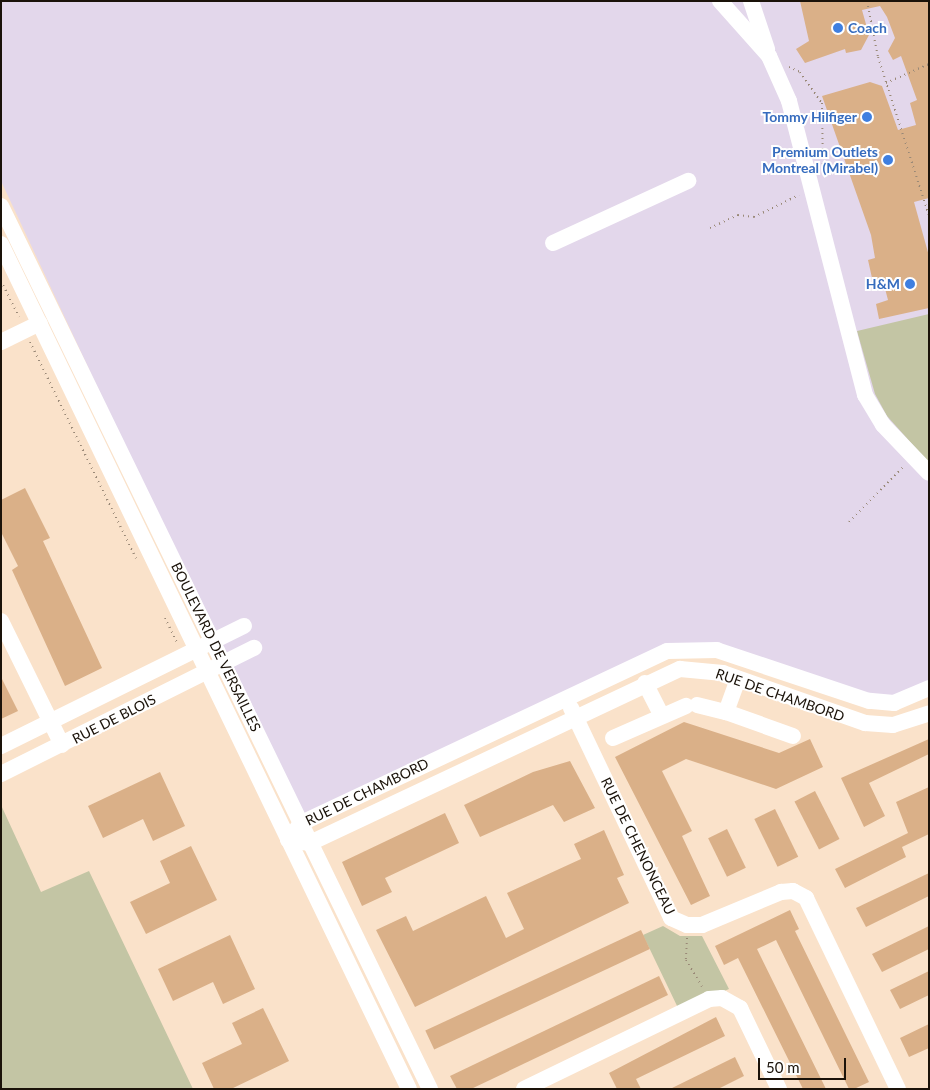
<!DOCTYPE html>
<style>
body{margin:0}
#map{position:relative;width:930px;height:1090px;overflow:hidden;background:#fae2ca;font-family:Lato,sans-serif}
div>[style]{position:absolute}
[style*='--x']{left:calc(var(--x)*1px);top:calc(var(--y)*1px);width:calc(var(--w)*1px);rotate:calc(var(--a)*1deg)}
.commercial>*{inset:0;background:#e3d7eb}
.green>*{inset:0;background:#c3c5a4}
.building>*{inset:0;background:#dab088;transform-origin:0 0}
.path>*{height:2px;margin-top:-1px;transform-origin:0;background:repeating-linear-gradient(90deg,#998876 0 1px,transparent 0 5px)}
.minor>*{height:16px;margin:-8px;padding:0 8px;transform-origin:8px;border-radius:8px;background:#fff}
.dots>*{width:14px;height:14px;translate:-50% -50%;box-sizing:border-box;border:2px solid #fff;border-radius:50%}
span{translate:-50% -50%;white-space:nowrap;text-align:center;line-height:1.15;-webkit-text-stroke:4px #fff;paint-order:stroke}
.shop-label{font-size:14px;color:#366cbe;font-weight:700}
.left{translate:0 -50%;text-align:left}
.right{translate:-100% -50%;text-align:right}
.street-label{font-size:14px;color:#1a1209}
.frame{position:absolute;inset:0;border:2px solid #1a1209;pointer-events:none}
.scale{position:absolute;left:758px;top:1058px;width:88px;height:22px;box-sizing:border-box;border:2px solid #1a1209;border-top:0;padding-left:6px;font-size:15px;line-height:18px;white-space:nowrap;color:#1a1209;-webkit-text-stroke:4px #fff;paint-order:stroke}
</style>
<div id="map">
<div class="commercial">
<i style="clip-path:polygon(1px 1px,929px 1px,929px 688px,894px 703px,704px 648px,648px 657px,301px 823px,1px 181px)"></i>
</div>
<div class="green">
<i style="clip-path:polygon(929px 314px,929px 463px,887px 416px,875px 394px,857px 331px)"></i>
<i style="clip-path:polygon(1px 805px,41px 892px,89px 871px,193px 1089px,1px 1089px)"></i>
<i style="clip-path:polygon(663px 926px,680px 936px,702px 936px,729px 989px,679px 1010px,643px 935px)"></i>
</div>
<div class="building">
<i style="clip-path:polygon(800px 1px,929px 1px,929px 198px,914px 202px,929px 256px,929px 308px,879px 319px,876px 304px,888px 300px,883px 281px,876px 283px,872px 278px,868px 260px,875px 258px,871px 235px,822px 96px,870px 82px,882px 86px,898px 130px,916px 125px,910px 103px,917px 100px,901px 56px,893px 60px,888px 51px,895px 38px,887px 17px,880px 6px,862px 10px,869px 35px,861px 50px,846px 53px,845px 49px,805px 63px,796px 49px,809px 41px)"></i>
<i style="clip-path:polygon(25px 488px,50px 538px,43px 541px,102px 668px,65px 686px,12px 570px,18px 566px,1px 532px,1px 500px)"></i>
<i style="clip-path:polygon(1px 677px,18px 711px,1px 719px)"></i>
<i style="clip-path:polygon(684px 722px,779px 753px,810px 739px,823px 767px,776px 789px,686px 759px,662px 771px,692px 831px,682px 836px,710px 896px,691px 905px,615px 757px)"></i>
<i style="clip-path:polygon(929px 739px,929px 754px,869px 783px,885px 816px,864px 827px,841px 778px)"></i>
<i style="clip-path:polygon(570px 761px,595px 808px,564px 822px,553px 805px,480px 837px,464px 805px,533px 772px)"></i>
<i style="clip-path:polygon(160px 772px,185px 826px,153px 841px,143px 819px,103px 838px,88px 806px)"></i>
<i style="clip-path:polygon(929px 787px,929px 834px,902px 847px,906px 857px,845px 888px,835px 869px,908px 833px,896px 802px)"></i>
<i style="left:815px;top:791px;width:54px;height:23px;rotate:63deg"></i>
<i style="left:775px;top:809px;width:53px;height:23px;rotate:64deg"></i>
<i style="clip-path:polygon(445px 813px,459px 843px,385px 878px,392px 892px,362px 906px,342px 862px)"></i>
<i style="left:727px;top:829px;width:43px;height:21px;rotate:64deg"></i>
<i style="clip-path:polygon(604px 830px,624px 875px,617px 878px,629px 903px,415px 1007px,376px 930px,406px 916px,413px 931px,486px 896px,506px 938px,524px 929px,507px 893px,581px 859px,574px 844px)"></i>
<i style="clip-path:polygon(191px 846px,217px 900px,146px 934px,130px 902px,170px 883px,160px 861px)"></i>
<i style="clip-path:polygon(929px 873px,929px 896px,866px 927px,856px 908px)"></i>
<i style="clip-path:polygon(790px 910px,799px 929px,795px 931px,869px 1082px,854px 1089px,849px 1089px,776px 940px,757px 949px,826px 1089px,803px 1089px,738px 958px,724px 965px,715px 946px)"></i>
<i style="clip-path:polygon(929px 926px,929px 949px,882px 972px,872px 954px)"></i>
<i style="left:641px;top:930px;width:21px;height:238px;rotate:65deg"></i>
<i style="clip-path:polygon(230px 935px,255px 989px,223px 1004px,213px 982px,173px 1001px,158px 969px)"></i>
<i style="clip-path:polygon(929px 971px,929px 995px,900px 1009px,890px 990px)"></i>
<i style="clip-path:polygon(659px 976px,668px 995px,471px 1089px,457px 1089px,450px 1076px)"></i>
<i style="clip-path:polygon(263px 1008px,289px 1061px,231px 1089px,214px 1089px,202px 1063px,242px 1044px,232px 1023px)"></i>
<i style="clip-path:polygon(716px 1017px,725px 1036px,636px 1079px,641px 1089px,617px 1089px,609px 1073px)"></i>
<i style="clip-path:polygon(929px 1024px,929px 1048px,909px 1057px,900px 1038px)"></i>
<i style="clip-path:polygon(735px 1057px,744px 1076px,718px 1089px,670px 1089px)"></i>
</div>
<div class="path">
<i style="--x:867;--y:1;--w:57;--a:78.9"></i>
<i style="--x:878;--y:57;--w:167;--a:72.2"></i>
<i style="--x:789;--y:67;--w:12;--a:24"></i>
<i style="--x:800;--y:72;--w:38;--a:55"></i>
<i style="--x:822;--y:103;--w:72;--a:89.2"></i>
<i style="--x:886;--y:83;--w:47;--a:-23.8"></i>
<i style="--x:710;--y:228;--w:31;--a:-25"></i>
<i style="--x:738;--y:215;--w:16;--a:7"></i>
<i style="--x:754;--y:217;--w:50;--a:-26.1"></i>
<i style="--x:1;--y:281;--w:40;--a:63.4"></i>
<i style="--x:30;--y:342;--w:241;--a:63.9"></i>
<i style="--x:849;--y:522;--w:77;--a:-45.5"></i>
<i style="--x:165;--y:618;--w:28;--a:64"></i>
<i style="--x:687;--y:938;--w:22;--a:93"></i>
<i style="--x:686;--y:960;--w:31;--a:59"></i>
</div>
<div class="minor">
<i style="--x:720;--y:1;--w:74;--a:48.3"></i>
<i style="--x:769;--y:56;--w:49;--a:66"></i>
<i style="--x:789;--y:101;--w:304;--a:75.5"></i>
<i style="--x:865;--y:395;--w:35;--a:59"></i>
<i style="--x:883;--y:425;--w:66;--a:46.2"></i>
<i style="--x:751;--y:1;--w:51;--a:71.6"></i>
<i style="--x:1;--y:206;--w:982;--a:64.09"></i>
<i style="--x:553;--y:243;--w:149;--a:-24.7"></i>
<i style="--x:1;--y:244;--w:938;--a:64.23"></i>
<i style="--x:1;--y:342;--w:43;--a:-26"></i>
<i style="--x:1;--y:621;--w:138;--a:63.8"></i>
<i style="--x:738;--y:679;--w:35;--a:110"></i>
<i style="--x:726;--y:712;--w:71;--a:19.7"></i>
<i style="--x:645;--y:683;--w:35;--a:63"></i>
<i style="--x:929;--y:688;--w:38;--a:157"></i>
<i style="--x:894;--y:703;--w:25;--a:-175"></i>
<i style="--x:869;--y:701;--w:160;--a:-161.5"></i>
<i style="--x:717;--y:650;--w:50;--a:178.9"></i>
<i style="--x:667;--y:651;--w:404;--a:154.8"></i>
<i style="--x:301;--y:823;--w:21;--a:127"></i>
<i style="--x:288;--y:840;--w:22;--a:8"></i>
<i style="--x:310;--y:843;--w:409;--a:-25.2"></i>
<i style="--x:680;--y:669;--w:43;--a:5.3"></i>
<i style="--x:723;--y:673;--w:151;--a:19.4"></i>
<i style="--x:865;--y:723;--w:28;--a:4"></i>
<i style="--x:893;--y:725;--w:38;--a:-18"></i>
<i style="--x:697;--y:705;--w:30;--a:14"></i>
<i style="--x:571;--y:708;--w:233;--a:64.5"></i>
<i style="--x:671;--y:918;--w:17;--a:24"></i>
<i style="--x:687;--y:925;--w:15;--a:0"></i>
<i style="--x:702;--y:925;--w:86;--a:-22.7"></i>
<i style="--x:781;--y:892;--w:12;--a:-5"></i>
<i style="--x:793;--y:891;--w:15;--a:28"></i>
<i style="--x:806;--y:898;--w:212;--a:64.3"></i>
<i style="--x:613;--y:738;--w:80;--a:-23.7"></i>
<i style="--x:1;--y:746;--w:271;--a:-26.3"></i>
<i style="--x:1;--y:774;--w:283;--a:-26.5"></i>
<i style="--x:524;--y:1089;--w:206;--a:-25.9"></i>
<i style="--x:709;--y:999;--w:13;--a:-4"></i>
<i style="--x:722;--y:998;--w:21;--a:29"></i>
<i style="--x:740;--y:1008;--w:90;--a:64.3"></i>
</div>
<div class="dots">
<i style="left:838px;top:28px;background:#3f7fe0"></i>
<i style="left:867px;top:117px;background:#3f7fe0"></i>
<i style="left:888px;top:160px;background:#3f7fe0"></i>
<i style="left:910px;top:284px;background:#3f7fe0"></i>
</div>
<div class="shop-label">
<span class="left" style="left:848px;top:28px">Coach</span>
<span class="right" style="left:857px;top:117px">Tommy Hilfiger</span>
<span class="right" style="left:878px;top:160px">Premium Outlets<br>Montreal (Mirabel)</span>
<span class="right" style="left:900px;top:284px">H&amp;M</span>
</div>
<div class="street-label">
<span style="left:216px;top:647px;rotate:64deg">BOULEVARD DE VERSAILLES</span>
<span style="left:780px;top:695px;rotate:19deg">RUE DE CHAMBORD</span>
<span style="left:114px;top:719px;rotate:-27deg">RUE DE BLOIS</span>
<span style="left:367px;top:792px;rotate:-26deg">RUE DE CHAMBORD</span>
<span style="left:638px;top:846px;rotate:64deg">RUE DE CHENONCEAU</span>
</div>
<div class="frame"></div>
<div class="scale">50 m</div>
</div>
